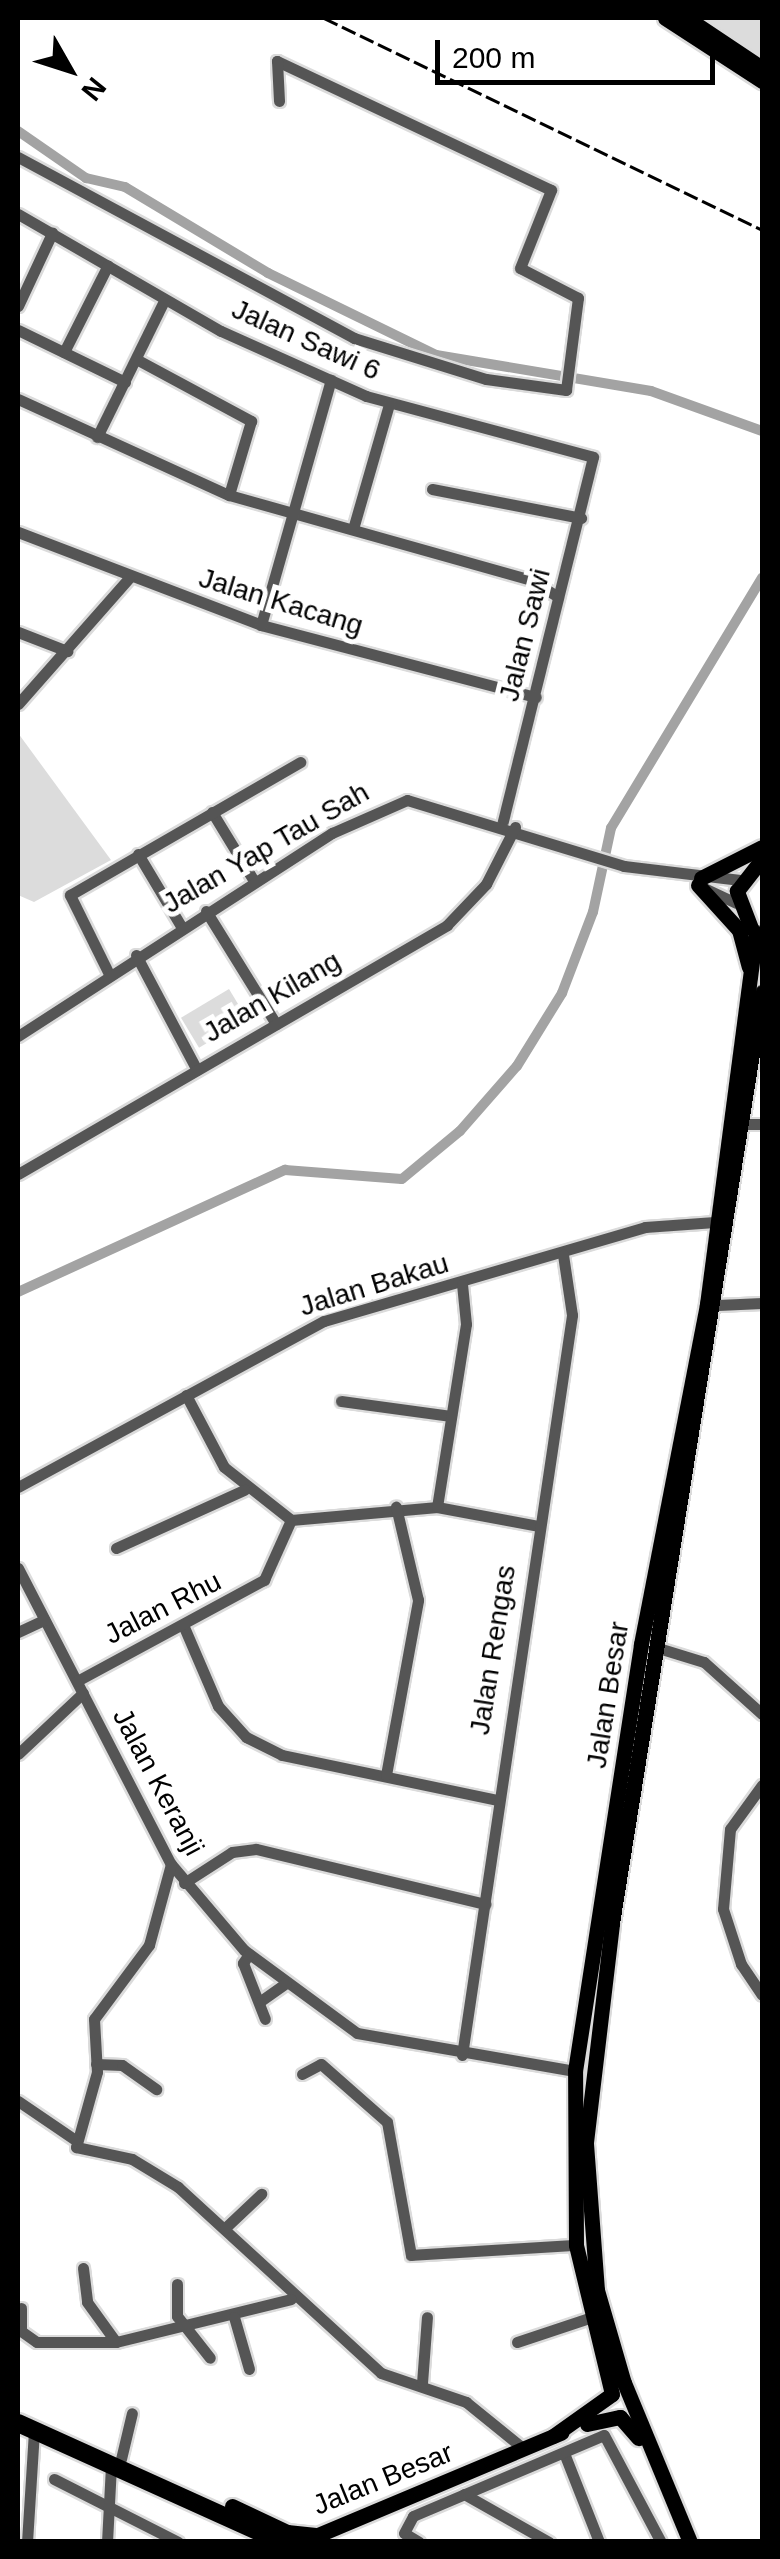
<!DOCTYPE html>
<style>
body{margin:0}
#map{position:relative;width:780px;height:2559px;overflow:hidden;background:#fff;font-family:Helvetica,sans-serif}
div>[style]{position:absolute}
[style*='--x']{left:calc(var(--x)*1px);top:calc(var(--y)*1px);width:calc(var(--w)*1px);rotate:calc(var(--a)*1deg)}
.green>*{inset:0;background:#dcdcdc;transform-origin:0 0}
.canal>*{height:10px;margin:-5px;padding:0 5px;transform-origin:5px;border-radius:5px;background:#a3a3a3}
.roads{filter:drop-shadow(2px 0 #dbdbdb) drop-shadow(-2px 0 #dbdbdb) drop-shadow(0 2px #dbdbdb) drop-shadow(0 -2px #dbdbdb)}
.minor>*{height:11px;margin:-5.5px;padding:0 5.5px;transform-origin:5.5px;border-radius:5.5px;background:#555}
.major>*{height:15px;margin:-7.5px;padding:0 7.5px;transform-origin:7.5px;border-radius:7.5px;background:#000}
.highway>*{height:18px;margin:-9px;padding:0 9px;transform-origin:9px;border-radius:9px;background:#000}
.rail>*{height:2.5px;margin-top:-1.25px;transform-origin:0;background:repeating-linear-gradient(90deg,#000 0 15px,transparent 0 20px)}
span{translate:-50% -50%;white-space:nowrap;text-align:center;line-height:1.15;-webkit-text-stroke:10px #fff;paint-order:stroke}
.street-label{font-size:28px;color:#000}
.frame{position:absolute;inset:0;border:20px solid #000;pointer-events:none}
.north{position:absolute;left:20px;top:20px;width:100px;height:100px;-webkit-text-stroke:8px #fff;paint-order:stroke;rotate:129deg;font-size:28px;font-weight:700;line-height:40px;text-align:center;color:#000}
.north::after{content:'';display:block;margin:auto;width:35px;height:45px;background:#000;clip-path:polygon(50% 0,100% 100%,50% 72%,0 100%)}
.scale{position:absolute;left:435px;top:40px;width:280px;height:45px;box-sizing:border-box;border:5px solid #000;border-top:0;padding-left:12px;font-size:30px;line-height:35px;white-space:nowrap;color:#000;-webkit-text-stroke:8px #fff;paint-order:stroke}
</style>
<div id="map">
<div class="green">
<i style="clip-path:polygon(703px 18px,762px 18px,762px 57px)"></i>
<i style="clip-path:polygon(18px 733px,111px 860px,34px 902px,18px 895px)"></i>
<i style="left:229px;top:989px;width:35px;height:56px;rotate:59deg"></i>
</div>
<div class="canal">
<i style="--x:18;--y:131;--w:83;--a:34.7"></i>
<i style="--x:86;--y:178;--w:40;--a:13"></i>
<i style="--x:125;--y:187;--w:167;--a:31"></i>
<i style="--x:268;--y:273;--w:187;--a:26"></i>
<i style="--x:436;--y:355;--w:218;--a:9.5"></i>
<i style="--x:651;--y:391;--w:118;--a:19.8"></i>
<i style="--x:18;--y:1292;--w:294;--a:-24.6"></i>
<i style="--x:285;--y:1170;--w:117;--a:4.4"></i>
<i style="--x:402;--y:1179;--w:75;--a:-39.6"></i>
<i style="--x:460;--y:1131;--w:86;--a:-48.8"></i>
<i style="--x:517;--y:1066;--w:86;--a:-58.3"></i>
<i style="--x:562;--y:993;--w:87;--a:-69.1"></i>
<i style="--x:593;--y:912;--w:86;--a:-77.9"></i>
<i style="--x:611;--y:828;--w:292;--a:-58.9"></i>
</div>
<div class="roads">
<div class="minor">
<i style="--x:18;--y:157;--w:382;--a:28.3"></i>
<i style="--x:354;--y:338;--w:138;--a:17.3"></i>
<i style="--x:486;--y:379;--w:81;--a:7.8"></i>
<i style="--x:566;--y:390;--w:93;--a:-82.6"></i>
<i style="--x:578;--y:298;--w:65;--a:-152.7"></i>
<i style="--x:520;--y:268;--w:84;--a:-68.3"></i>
<i style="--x:551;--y:190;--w:303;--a:-154.8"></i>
<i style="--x:277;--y:61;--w:40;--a:87.1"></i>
<i style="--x:18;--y:214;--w:234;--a:30"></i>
<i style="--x:221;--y:331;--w:159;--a:24.1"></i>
<i style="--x:366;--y:396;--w:235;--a:15"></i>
<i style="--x:593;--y:457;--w:376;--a:103.9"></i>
<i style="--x:18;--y:306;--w:81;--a:-65"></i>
<i style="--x:18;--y:330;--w:119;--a:25.9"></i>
<i style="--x:64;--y:352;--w:97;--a:-63.2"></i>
<i style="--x:136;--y:359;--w:131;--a:28.3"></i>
<i style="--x:251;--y:421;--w:77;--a:106.6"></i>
<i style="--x:18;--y:399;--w:232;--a:24.5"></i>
<i style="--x:229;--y:495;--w:314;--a:15.7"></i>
<i style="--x:531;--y:580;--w:32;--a:32"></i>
<i style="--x:97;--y:437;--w:152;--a:-63.8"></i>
<i style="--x:432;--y:489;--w:152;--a:11"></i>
<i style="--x:353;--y:529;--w:130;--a:-73.9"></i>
<i style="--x:18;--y:532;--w:260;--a:20.9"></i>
<i style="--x:261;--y:625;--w:284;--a:14.7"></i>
<i style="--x:261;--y:625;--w:255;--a:-74.1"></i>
<i style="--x:18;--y:632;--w:53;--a:21.2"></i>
<i style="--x:18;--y:704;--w:168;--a:-48.6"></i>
<i style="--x:212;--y:812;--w:81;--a:58.7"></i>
<i style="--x:138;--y:854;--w:84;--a:59.2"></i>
<i style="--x:704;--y:888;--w:35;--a:25"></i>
<i style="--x:206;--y:911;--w:133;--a:58.2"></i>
<i style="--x:136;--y:955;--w:130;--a:62.1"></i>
<i style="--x:108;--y:972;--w:86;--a:-116.3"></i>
<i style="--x:70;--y:895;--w:266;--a:-30"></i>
<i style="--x:18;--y:1036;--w:374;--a:-32.9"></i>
<i style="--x:332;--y:833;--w:82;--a:-23.7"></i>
<i style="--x:407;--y:800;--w:227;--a:16.9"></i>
<i style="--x:624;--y:866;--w:117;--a:6.9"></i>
<i style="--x:743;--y:1124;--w:19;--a:0"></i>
<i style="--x:18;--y:1174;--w:496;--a:-30.1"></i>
<i style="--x:447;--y:925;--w:57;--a:-46.4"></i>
<i style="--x:486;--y:884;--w:64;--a:-63"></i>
<i style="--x:718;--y:1305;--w:44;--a:-2.6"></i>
<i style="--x:186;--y:1395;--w:81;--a:62.2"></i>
<i style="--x:224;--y:1467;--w:85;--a:38.3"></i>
<i style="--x:291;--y:1520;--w:147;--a:-5.1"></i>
<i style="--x:437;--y:1507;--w:104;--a:10.6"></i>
<i style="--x:341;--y:1401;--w:111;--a:7.8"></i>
<i style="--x:18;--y:1487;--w:348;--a:-28.5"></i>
<i style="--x:324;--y:1321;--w:334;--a:-16.3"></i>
<i style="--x:645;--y:1227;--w:70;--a:-4.1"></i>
<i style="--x:437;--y:1507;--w:185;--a:-81"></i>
<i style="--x:466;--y:1324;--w:40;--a:-95.7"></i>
<i style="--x:116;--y:1548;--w:141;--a:-24.4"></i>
<i style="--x:18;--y:1568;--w:333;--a:62.7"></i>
<i style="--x:171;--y:1864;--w:113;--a:49.7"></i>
<i style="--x:244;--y:1950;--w:140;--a:36.3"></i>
<i style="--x:357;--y:2033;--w:221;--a:9.9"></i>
<i style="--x:184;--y:1627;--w:86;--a:66.7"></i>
<i style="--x:218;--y:1706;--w:42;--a:47.9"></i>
<i style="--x:246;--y:1737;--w:40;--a:26.6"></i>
<i style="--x:282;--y:1755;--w:220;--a:11.8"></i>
<i style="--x:18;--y:1632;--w:29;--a:-25"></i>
<i style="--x:655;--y:1647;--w:51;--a:17"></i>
<i style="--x:704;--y:1662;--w:78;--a:41.9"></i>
<i style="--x:77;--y:1681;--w:213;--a:-28.4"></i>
<i style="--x:264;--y:1580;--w:66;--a:-65.8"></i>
<i style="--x:18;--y:1754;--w:89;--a:-43.2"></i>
<i style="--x:386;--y:1775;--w:178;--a:-79.6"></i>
<i style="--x:418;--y:1600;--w:96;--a:-103.3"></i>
<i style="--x:762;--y:1785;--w:54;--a:126"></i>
<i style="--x:730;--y:1829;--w:80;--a:95"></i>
<i style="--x:723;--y:1909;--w:58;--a:71.9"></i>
<i style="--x:741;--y:1964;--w:37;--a:56"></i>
<i style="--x:171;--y:1864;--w:84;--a:105.2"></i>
<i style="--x:149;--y:1945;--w:92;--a:126.6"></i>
<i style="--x:94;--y:2019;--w:53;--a:86.8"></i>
<i style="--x:97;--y:2072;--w:78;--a:105.6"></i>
<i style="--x:76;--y:2147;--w:57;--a:12.1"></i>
<i style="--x:132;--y:2159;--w:54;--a:31.3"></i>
<i style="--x:178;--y:2187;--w:275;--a:42.5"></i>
<i style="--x:381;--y:2373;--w:90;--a:18.8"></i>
<i style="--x:466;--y:2402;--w:75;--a:39"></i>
<i style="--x:184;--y:1883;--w:57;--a:-32.9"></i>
<i style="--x:232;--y:1852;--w:24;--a:-7"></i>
<i style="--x:256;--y:1849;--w:236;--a:13.5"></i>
<i style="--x:249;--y:1954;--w:11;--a:124"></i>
<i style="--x:243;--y:1963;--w:60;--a:68.6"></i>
<i style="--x:262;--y:2000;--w:29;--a:-35"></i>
<i style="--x:462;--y:2055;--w:748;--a:-81.54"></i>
<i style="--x:572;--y:1315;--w:61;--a:-98.5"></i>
<i style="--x:96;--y:2064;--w:26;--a:2"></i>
<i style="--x:122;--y:2065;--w:42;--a:35.2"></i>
<i style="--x:302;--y:2074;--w:21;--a:-28"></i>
<i style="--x:321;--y:2064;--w:88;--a:41.3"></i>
<i style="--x:387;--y:2122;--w:135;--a:79.8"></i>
<i style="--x:411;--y:2255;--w:165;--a:-3.5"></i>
<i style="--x:18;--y:2101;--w:68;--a:34.2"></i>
<i style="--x:225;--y:2228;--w:50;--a:-43.4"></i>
<i style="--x:83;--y:2268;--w:34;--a:83"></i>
<i style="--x:87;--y:2302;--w:49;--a:54.1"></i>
<i style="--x:116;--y:2342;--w:180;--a:-13.8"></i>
<i style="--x:177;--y:2284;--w:32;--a:90"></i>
<i style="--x:177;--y:2316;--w:53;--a:51.8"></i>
<i style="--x:21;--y:2308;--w:23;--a:90"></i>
<i style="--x:21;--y:2331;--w:19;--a:35"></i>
<i style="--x:37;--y:2342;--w:79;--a:0"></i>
<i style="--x:234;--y:2317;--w:54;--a:73.9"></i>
<i style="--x:517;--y:2342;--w:76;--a:-18.4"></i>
<i style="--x:422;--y:2383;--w:66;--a:-85.7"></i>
<i style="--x:564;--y:2453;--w:96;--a:68.5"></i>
<i style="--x:121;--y:2459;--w:47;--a:-76.6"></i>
<i style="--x:54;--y:2479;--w:139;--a:26.9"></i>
<i style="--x:464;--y:2494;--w:98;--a:29.5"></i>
<i style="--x:27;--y:2542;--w:112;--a:-86.4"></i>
<i style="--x:107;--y:2542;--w:77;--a:-87"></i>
<i style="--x:419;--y:2542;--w:17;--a:-149"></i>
<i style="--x:404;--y:2533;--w:19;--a:-62"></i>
<i style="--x:413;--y:2516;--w:207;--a:-23"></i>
<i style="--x:604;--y:2435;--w:121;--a:62"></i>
</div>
<div class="major">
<i style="--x:665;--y:18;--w:116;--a:33"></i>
<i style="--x:687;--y:18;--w:90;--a:33.7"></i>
<i style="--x:701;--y:878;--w:68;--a:-26.9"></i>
<i style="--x:698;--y:885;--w:61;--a:47.7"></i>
<i style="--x:739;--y:930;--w:38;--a:75"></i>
<i style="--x:751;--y:928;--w:40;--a:-111"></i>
<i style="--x:737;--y:891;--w:41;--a:-52"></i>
<i style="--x:587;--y:2424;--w:34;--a:-12"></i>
<i style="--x:620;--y:2417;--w:28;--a:49"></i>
<i style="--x:553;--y:2436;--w:72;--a:-35.4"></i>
<i style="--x:612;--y:2394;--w:153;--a:-103.6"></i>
<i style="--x:576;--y:2245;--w:174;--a:-90.3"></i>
<i style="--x:575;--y:2071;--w:432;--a:-81.2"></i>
<i style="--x:641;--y:1644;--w:346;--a:-79"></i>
<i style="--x:707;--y:1304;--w:375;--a:-82.5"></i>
<i style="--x:232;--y:2506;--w:61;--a:25.3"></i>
<i style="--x:287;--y:2532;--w:31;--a:6"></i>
<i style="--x:318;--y:2535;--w:264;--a:-22.8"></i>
<i style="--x:690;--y:2542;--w:172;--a:-112.5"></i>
<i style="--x:624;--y:2383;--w:97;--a:-106.2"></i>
<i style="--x:597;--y:2290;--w:148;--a:-94.3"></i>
<i style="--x:586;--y:2142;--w:221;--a:-83.2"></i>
<i style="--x:612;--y:1923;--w:943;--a:-80.85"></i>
</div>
<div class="highway">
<i style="--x:18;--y:2423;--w:290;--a:24.3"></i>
</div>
</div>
<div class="rail">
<i style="--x:324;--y:18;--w:487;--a:25.8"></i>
</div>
<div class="street-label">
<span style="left:306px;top:340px;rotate:24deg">Jalan Sawi 6</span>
<span style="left:281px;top:602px;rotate:17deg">Jalan Kacang</span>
<span style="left:525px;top:635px;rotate:-76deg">Jalan Sawi</span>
<span style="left:266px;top:848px;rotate:-30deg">Jalan Yap Tau Sah</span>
<span style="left:272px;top:997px;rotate:-30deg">Jalan Kilang</span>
<span style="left:374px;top:1285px;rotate:-17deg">Jalan Bakau</span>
<span style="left:163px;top:1608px;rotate:-27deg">Jalan Rhu</span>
<span style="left:493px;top:1650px;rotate:-81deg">Jalan Rengas</span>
<span style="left:608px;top:1695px;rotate:-81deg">Jalan Besar</span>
<span style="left:158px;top:1782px;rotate:62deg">Jalan Keranji</span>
<span style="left:383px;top:2479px;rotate:-22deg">Jalan Besar</span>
</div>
<div class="frame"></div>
<div class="north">N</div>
<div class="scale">200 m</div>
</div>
